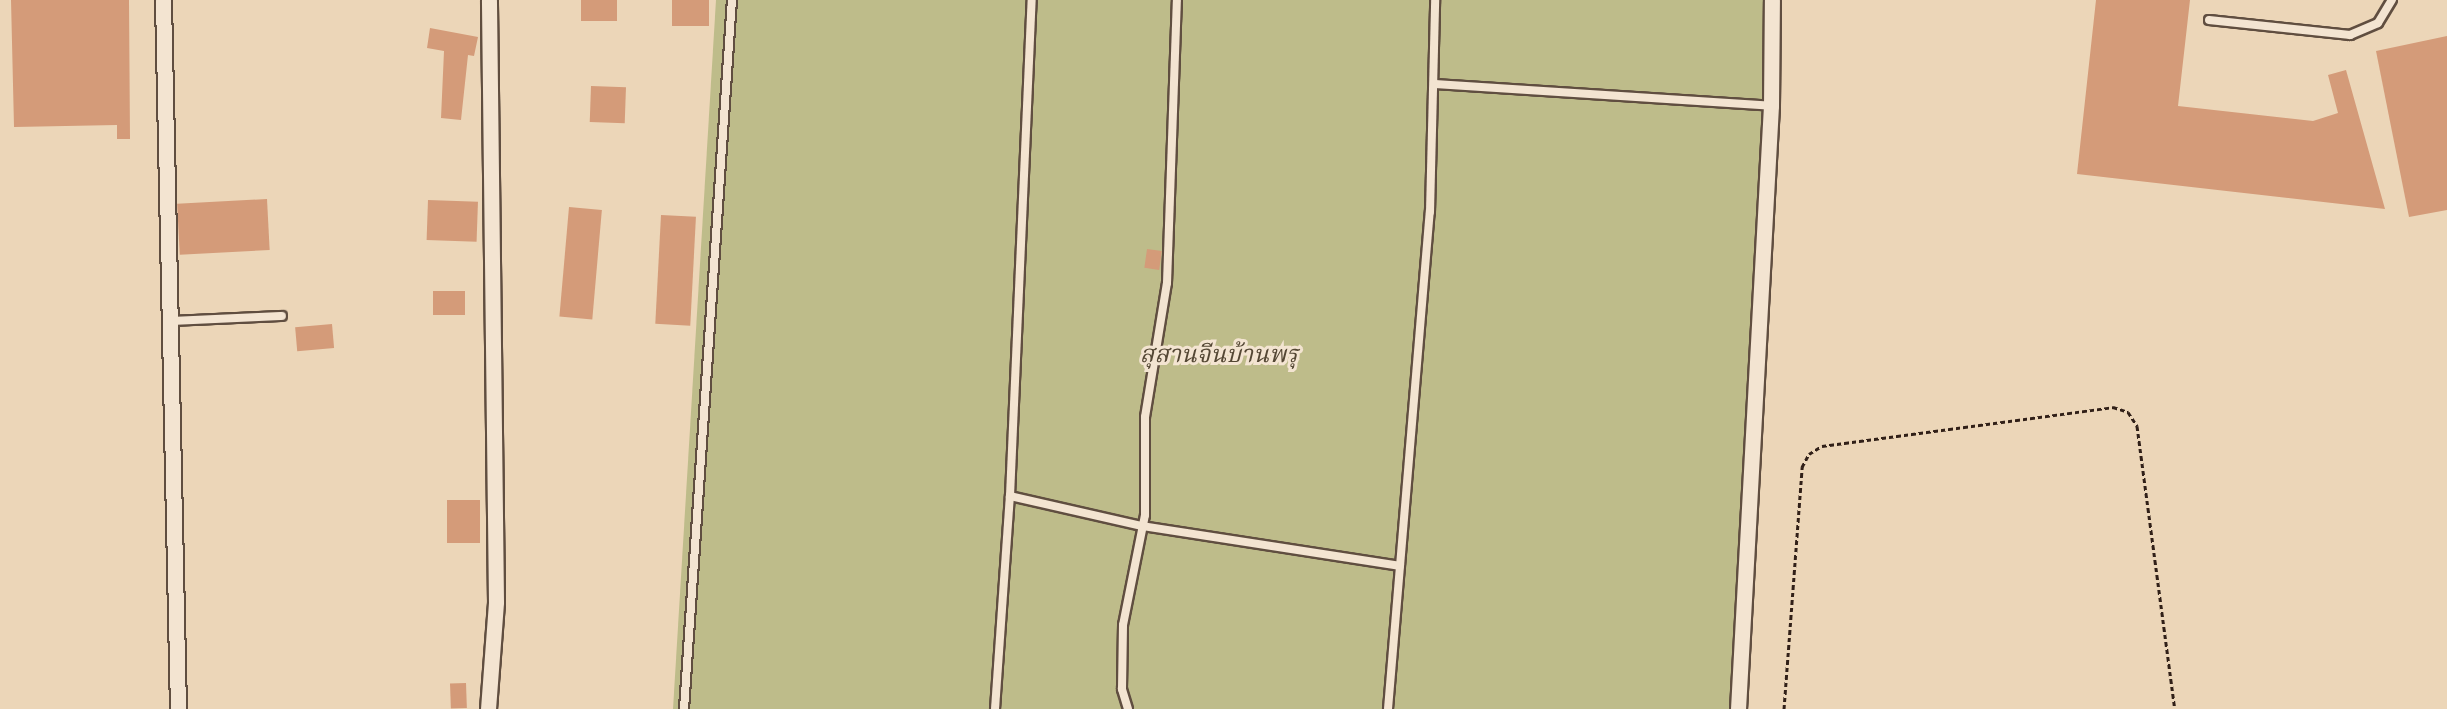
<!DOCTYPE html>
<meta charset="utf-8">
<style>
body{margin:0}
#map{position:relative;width:2447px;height:709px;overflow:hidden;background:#ecd6b8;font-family:"Gentium Book Plus","Noto Serif Thai",serif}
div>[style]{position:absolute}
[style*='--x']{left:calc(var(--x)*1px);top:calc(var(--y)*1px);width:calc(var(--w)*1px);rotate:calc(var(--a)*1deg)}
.green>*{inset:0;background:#bebc8a}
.building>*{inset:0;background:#d49b79;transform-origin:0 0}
.path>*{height:3px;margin-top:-1.5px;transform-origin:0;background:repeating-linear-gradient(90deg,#312018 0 4.5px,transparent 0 7.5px)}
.roads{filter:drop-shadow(2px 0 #604e40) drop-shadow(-2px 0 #604e40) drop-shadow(0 2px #604e40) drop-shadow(0 -2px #604e40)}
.lane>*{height:8px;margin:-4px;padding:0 4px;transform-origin:4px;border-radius:4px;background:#f3e4d1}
.street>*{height:15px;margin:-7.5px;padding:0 7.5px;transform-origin:7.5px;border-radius:7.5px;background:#f3e4d1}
span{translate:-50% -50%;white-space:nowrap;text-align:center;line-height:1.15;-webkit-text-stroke:6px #f3e4d1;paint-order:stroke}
.park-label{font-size:24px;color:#544734;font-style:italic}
</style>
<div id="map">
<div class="green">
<i style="clip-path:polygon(716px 0,1765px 0,1764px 107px,1732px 709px,673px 709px)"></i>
</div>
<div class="building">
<i style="clip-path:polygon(11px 0,129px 0,130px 139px,117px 139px,117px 125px,14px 127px)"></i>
<i style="left:581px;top:0;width:36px;height:21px"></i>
<i style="left:672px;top:0;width:37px;height:26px"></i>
<i style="clip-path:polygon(2096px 0,2190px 0,2178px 106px,2313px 121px,2338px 113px,2328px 75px,2346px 70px,2385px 209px,2077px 174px)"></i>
<i style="clip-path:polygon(430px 28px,478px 37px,474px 56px,468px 55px,461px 120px,441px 118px,444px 51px,427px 48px)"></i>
<i style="clip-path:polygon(2447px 36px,2447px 210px,2409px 217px,2376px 51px)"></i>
<i style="left:591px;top:86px;width:35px;height:36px;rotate:2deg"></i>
<i style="left:267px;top:199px;width:51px;height:90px;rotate:87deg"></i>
<i style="left:428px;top:200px;width:50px;height:40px;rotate:2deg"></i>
<i style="left:569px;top:207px;width:33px;height:110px;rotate:5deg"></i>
<i style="left:661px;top:215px;width:35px;height:109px;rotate:3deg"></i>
<i style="left:1147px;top:249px;width:15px;height:19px;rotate:8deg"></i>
<i style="left:433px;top:291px;width:32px;height:24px"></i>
<i style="left:332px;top:324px;width:24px;height:37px;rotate:85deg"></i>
<i style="left:447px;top:500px;width:33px;height:43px"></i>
<i style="left:466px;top:683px;width:25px;height:16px;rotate:88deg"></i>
</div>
<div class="path">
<i style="--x:1784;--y:709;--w:243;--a:-85.7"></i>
<i style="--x:1802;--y:467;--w:15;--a:-62"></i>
<i style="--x:1809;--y:454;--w:15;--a:-32"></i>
<i style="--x:1822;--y:446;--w:294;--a:-7.6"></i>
<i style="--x:2113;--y:407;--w:16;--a:18"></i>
<i style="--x:2128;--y:412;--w:17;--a:57"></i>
<i style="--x:2137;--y:426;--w:286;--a:82.4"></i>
</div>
<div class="roads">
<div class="lane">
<i style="--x:2209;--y:20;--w:142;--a:6.1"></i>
<i style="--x:2350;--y:35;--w:30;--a:-23"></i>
<i style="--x:2378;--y:23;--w:27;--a:-59"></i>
<i style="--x:1435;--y:84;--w:337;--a:3.7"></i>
<i style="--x:170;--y:321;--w:112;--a:-2.6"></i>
<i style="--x:1010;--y:496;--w:135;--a:12.8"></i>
<i style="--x:1142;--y:526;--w:261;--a:8.8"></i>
<i style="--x:684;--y:709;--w:711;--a:-86.13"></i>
<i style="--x:995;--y:709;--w:214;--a:-86"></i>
<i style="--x:1010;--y:496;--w:496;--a:-87.5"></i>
<i style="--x:1128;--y:709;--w:21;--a:-107"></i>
<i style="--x:1122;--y:689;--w:64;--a:-89.1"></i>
<i style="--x:1123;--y:625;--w:112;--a:-78.7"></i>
<i style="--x:1145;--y:515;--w:98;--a:-90"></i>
<i style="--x:1145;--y:417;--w:136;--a:-80.7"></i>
<i style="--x:1167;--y:283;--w:283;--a:-88"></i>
<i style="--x:1388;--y:709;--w:499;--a:-85.2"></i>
<i style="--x:1430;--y:212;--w:212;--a:-88.6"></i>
</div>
<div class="street">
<i style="--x:163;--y:0;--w:709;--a:88.79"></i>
<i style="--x:488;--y:709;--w:107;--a:-85.7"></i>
<i style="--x:496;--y:602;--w:602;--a:-90.67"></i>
<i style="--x:1738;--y:709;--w:604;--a:-86.87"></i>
<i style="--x:1771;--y:106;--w:106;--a:-89.5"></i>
</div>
</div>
<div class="park-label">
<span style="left:1219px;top:354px">สุสานจีนบ้านพรุ</span>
</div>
</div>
